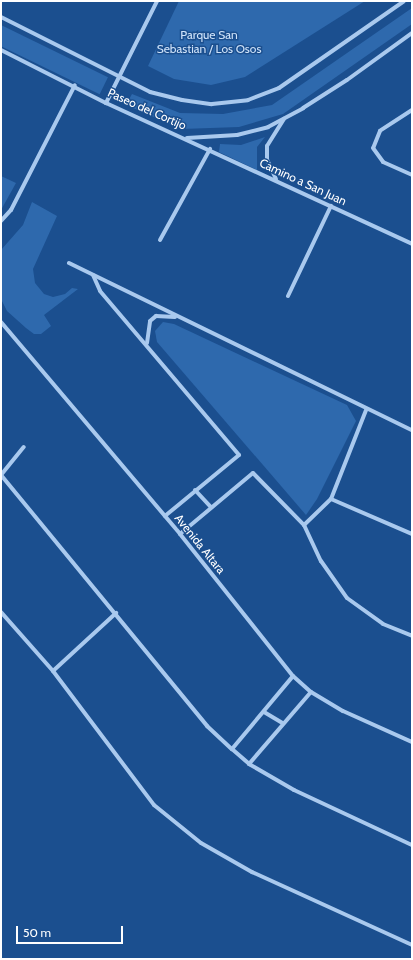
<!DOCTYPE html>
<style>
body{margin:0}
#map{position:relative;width:413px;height:960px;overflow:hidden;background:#1b4f8f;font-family:Cabin,sans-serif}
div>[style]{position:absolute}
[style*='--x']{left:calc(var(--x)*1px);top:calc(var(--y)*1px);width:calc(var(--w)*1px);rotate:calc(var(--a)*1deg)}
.green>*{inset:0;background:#2e69ad;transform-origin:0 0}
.minor>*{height:4px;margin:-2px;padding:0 2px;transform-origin:2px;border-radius:2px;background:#a9c9ee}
span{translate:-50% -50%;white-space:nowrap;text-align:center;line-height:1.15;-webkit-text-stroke:3px #1b4f8f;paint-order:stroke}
.park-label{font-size:12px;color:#cfe3fa}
.street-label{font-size:12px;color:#fff}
.frame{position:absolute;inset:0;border:2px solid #fff;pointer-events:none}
.scale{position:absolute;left:16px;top:926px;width:107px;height:18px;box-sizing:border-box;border:2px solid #fff;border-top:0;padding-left:5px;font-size:12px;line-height:14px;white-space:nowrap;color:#fff;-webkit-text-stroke:3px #1b4f8f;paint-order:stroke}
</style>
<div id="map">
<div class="green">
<i style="clip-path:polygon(179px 1px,365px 1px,245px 77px,211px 85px,174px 79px,148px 66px)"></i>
<i style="clip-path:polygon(412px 8px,412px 24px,283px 114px,239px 127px,182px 129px,126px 105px,132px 94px,180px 113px,223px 114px,272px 105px)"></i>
<i style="left:1px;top:25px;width:119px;height:19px;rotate:26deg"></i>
<i style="clip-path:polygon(265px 137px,257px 147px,257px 170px,219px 152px,220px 144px,241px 145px)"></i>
<i style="clip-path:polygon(1px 176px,16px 183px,1px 210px)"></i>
<i style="clip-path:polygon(32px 202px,57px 216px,33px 269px,35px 283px,44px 294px,53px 297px,65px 294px,72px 288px,78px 289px,44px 315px,51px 326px,41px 334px,34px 334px,26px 328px,7px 311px,1px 299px,1px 250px,23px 225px)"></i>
<i style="clip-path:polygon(163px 322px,174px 324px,347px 405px,356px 421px,317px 499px,306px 515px,157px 342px,155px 331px)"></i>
</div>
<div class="minor">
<i style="--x:1;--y:17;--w:167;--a:26.7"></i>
<i style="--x:150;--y:92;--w:33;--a:14"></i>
<i style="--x:182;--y:100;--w:30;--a:8"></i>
<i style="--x:212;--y:104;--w:36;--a:-6"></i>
<i style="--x:248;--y:100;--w:33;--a:-21"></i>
<i style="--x:279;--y:88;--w:152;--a:-34.8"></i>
<i style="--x:1;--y:50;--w:118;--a:26.8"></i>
<i style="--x:106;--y:103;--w:337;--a:24.7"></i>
<i style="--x:106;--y:103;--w:114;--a:-63.4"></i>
<i style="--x:412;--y:110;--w:38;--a:147"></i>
<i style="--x:380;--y:131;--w:18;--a:112"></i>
<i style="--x:373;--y:148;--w:17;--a:54"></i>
<i style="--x:383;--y:162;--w:32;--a:24"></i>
<i style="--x:187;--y:138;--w:50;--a:-3.4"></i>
<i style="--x:237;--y:135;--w:32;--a:-14"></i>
<i style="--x:268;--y:127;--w:40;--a:-28"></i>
<i style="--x:303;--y:108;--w:52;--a:-32.5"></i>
<i style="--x:347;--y:80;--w:80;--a:-35.9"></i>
<i style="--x:276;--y:179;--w:21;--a:-115"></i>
<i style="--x:267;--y:160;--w:14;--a:-90"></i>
<i style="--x:267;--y:146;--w:32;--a:-58"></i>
<i style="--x:1;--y:221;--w:15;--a:-48"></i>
<i style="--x:11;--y:210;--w:140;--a:-62.9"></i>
<i style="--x:160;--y:240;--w:104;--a:-61.2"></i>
<i style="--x:69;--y:263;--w:381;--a:26"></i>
<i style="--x:93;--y:275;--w:17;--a:66"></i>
<i style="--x:100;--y:291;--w:215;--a:49.7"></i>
<i style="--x:239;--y:455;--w:96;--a:140.5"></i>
<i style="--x:288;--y:296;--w:100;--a:-64.5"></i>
<i style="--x:1;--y:322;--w:277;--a:49.8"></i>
<i style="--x:180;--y:534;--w:181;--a:51.5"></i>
<i style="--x:293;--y:676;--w:24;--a:42"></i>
<i style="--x:311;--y:692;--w:37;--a:31"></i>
<i style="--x:343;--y:711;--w:76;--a:24.2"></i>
<i style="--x:147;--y:343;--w:22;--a:-82"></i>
<i style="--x:150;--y:321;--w:8;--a:-40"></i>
<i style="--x:156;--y:316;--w:19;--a:3"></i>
<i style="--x:1;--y:475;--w:325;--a:50.6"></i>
<i style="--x:207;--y:726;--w:34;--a:43"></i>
<i style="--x:232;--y:749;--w:23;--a:41"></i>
<i style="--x:249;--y:764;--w:52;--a:30"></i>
<i style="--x:294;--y:790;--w:130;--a:25"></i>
<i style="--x:1;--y:475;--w:36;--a:-51"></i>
<i style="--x:195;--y:490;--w:23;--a:47"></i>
<i style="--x:331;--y:499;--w:88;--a:23.4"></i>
<i style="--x:304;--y:525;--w:37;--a:-44"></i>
<i style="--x:331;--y:499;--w:96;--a:-68.5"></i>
<i style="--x:180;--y:534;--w:95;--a:-39.9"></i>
<i style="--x:253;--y:473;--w:73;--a:45.6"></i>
<i style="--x:304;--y:525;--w:40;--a:65"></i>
<i style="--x:321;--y:561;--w:45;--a:54.9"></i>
<i style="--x:347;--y:598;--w:44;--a:35.8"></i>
<i style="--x:383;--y:624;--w:31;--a:22"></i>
<i style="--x:1;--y:612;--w:79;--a:48.6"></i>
<i style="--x:53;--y:671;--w:168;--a:53"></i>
<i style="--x:154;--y:805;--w:60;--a:39"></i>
<i style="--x:201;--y:843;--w:59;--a:29.6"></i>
<i style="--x:252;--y:872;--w:176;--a:24.5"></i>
<i style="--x:53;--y:671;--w:86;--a:-42.6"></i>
<i style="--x:264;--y:712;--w:21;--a:31"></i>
<i style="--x:232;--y:749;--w:95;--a:-50.1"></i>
<i style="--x:249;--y:764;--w:95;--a:-49.3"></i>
</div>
<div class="park-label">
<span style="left:209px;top:42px">Parque San<br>Sebastian / Los Osos</span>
</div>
<div class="street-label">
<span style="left:147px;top:109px;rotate:24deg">Paseo del Cortijo</span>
<span style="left:303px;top:182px;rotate:25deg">Camino a San Juan</span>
<span style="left:200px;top:544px;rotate:51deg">Avenida Altara</span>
</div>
<div class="frame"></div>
<div class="scale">50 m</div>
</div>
